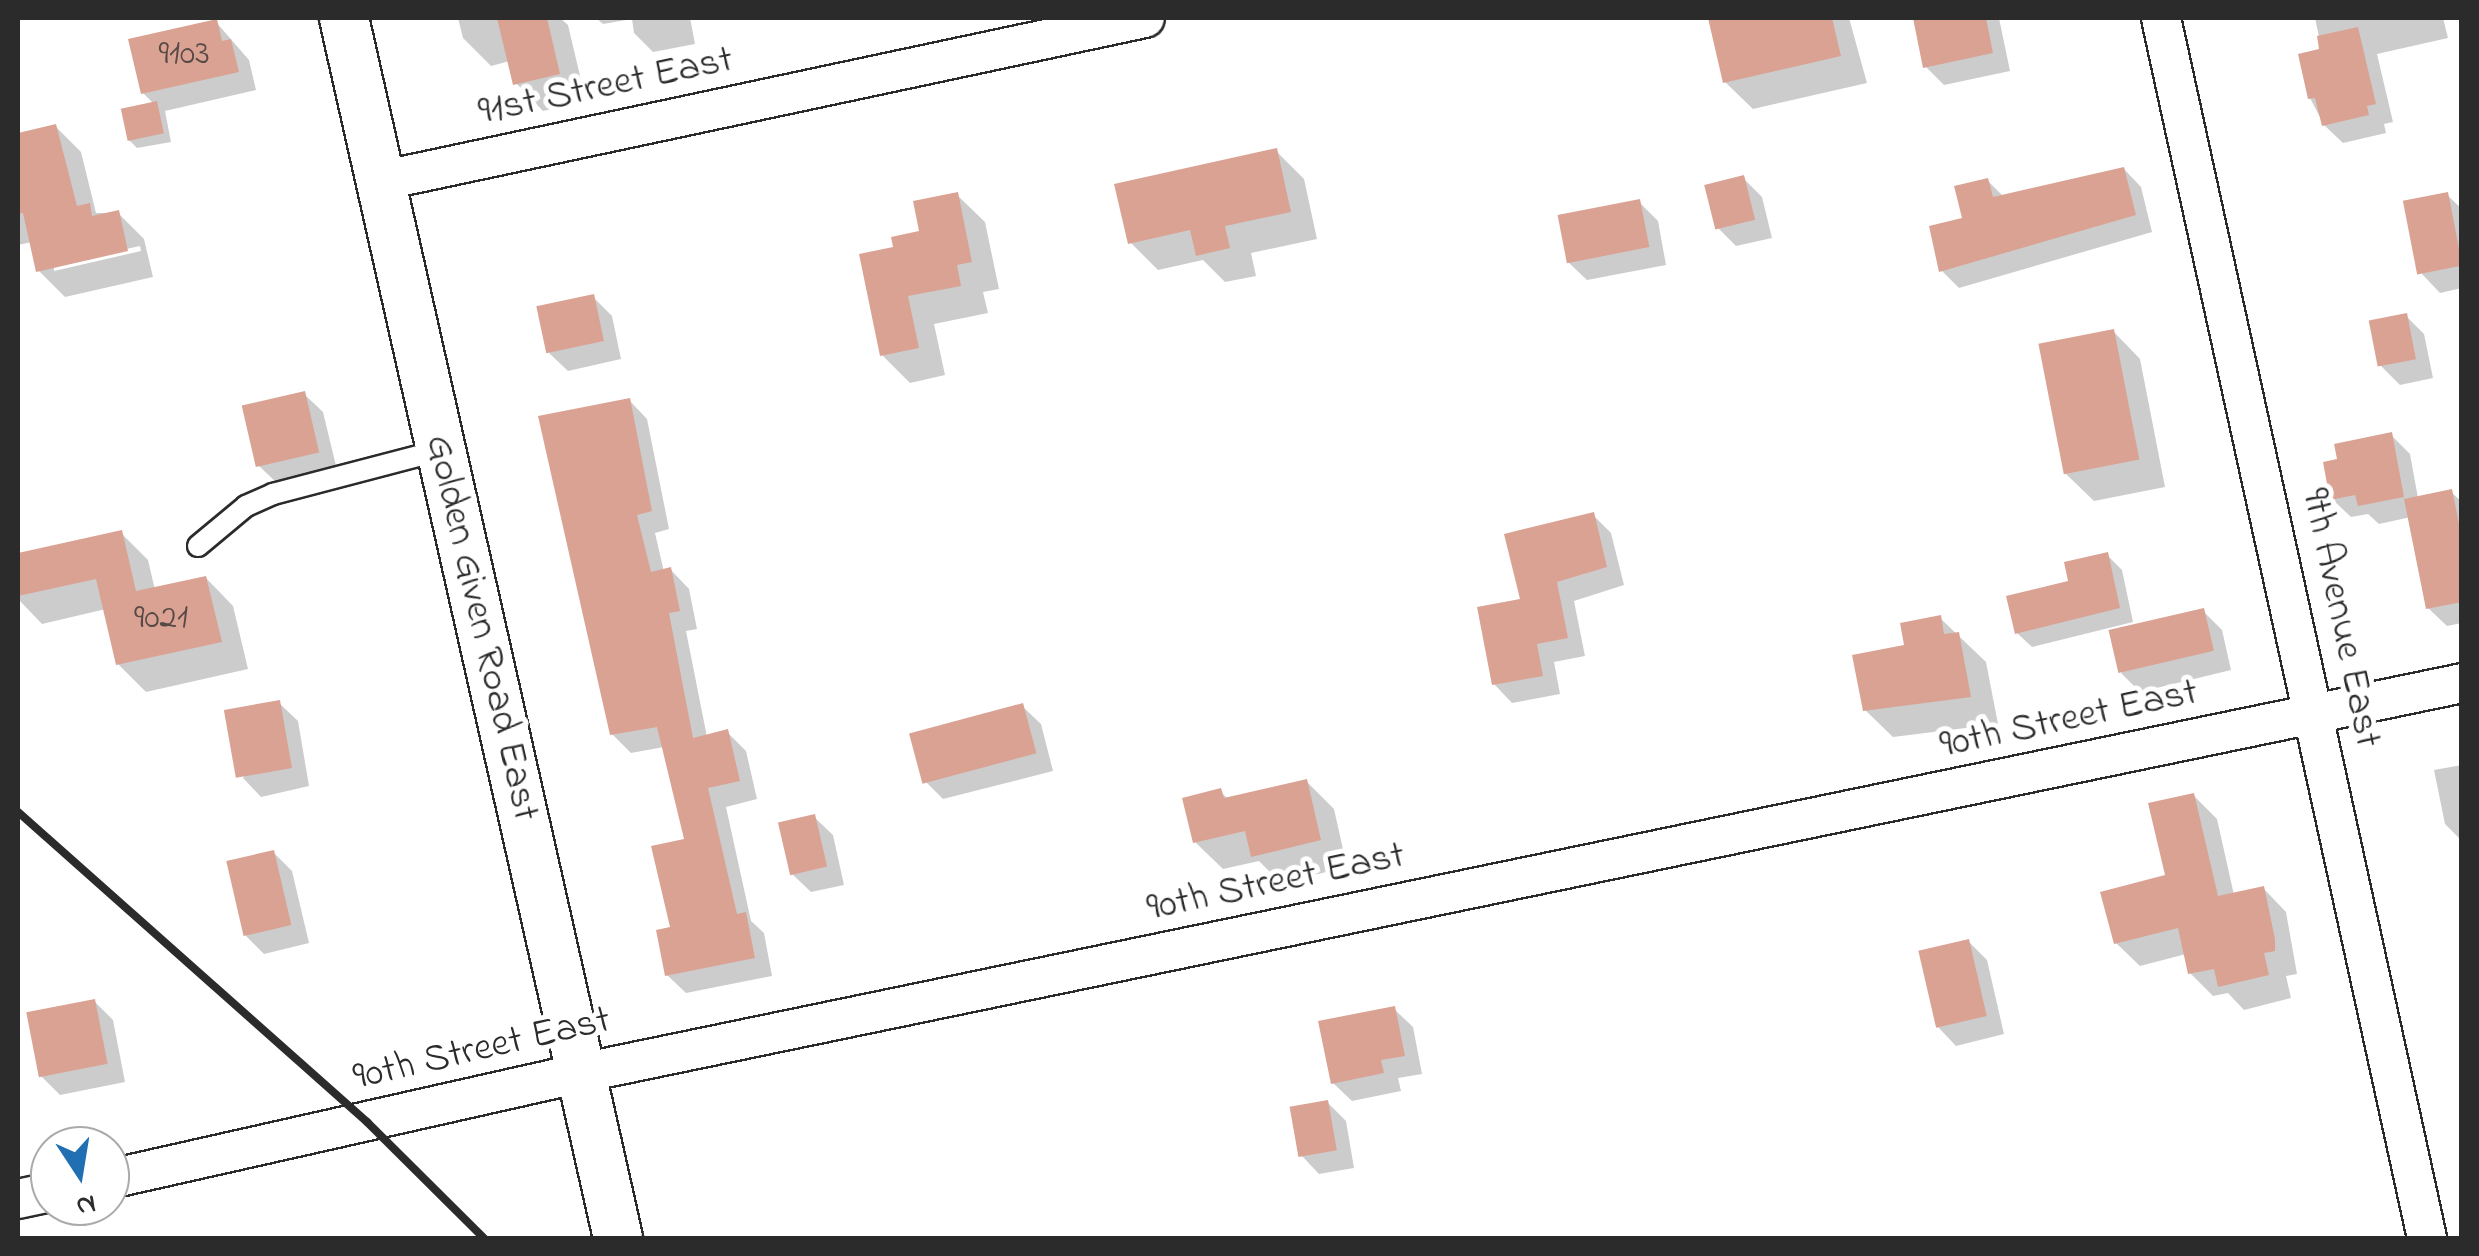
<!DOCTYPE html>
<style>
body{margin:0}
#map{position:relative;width:2479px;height:1256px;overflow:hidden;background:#fff;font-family:"Indie Flower",sans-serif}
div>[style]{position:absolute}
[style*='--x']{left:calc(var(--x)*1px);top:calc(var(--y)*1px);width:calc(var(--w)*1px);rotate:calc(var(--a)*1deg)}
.shadow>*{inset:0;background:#0003}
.building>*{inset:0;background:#daa293;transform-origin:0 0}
.roads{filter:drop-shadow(2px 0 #2b2b2b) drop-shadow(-2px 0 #2b2b2b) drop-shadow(0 2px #2b2b2b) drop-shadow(0 -2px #2b2b2b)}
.service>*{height:20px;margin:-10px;padding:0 10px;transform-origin:10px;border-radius:10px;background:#fff}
.minor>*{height:38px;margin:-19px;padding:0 19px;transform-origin:19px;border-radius:19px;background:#fff}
.tertiary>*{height:48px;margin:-24px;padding:0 24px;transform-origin:24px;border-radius:24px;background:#fff}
.rail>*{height:8px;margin:-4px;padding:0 4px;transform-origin:4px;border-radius:4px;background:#2b2b2b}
span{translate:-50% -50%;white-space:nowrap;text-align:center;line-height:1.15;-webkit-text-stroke:10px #fff;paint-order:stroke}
.number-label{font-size:35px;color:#574945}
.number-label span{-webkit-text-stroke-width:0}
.street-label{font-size:40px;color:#2b2b2b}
.frame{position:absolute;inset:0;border:20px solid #2b2b2b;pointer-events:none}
.north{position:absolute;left:30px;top:1126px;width:100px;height:100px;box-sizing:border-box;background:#fff;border:2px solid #aaa;border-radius:50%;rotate:168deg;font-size:28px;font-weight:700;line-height:40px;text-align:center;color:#2b2b2b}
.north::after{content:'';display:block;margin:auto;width:35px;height:45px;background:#1f6fb2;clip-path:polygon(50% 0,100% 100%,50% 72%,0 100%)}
</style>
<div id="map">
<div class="shadow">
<i style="clip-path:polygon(458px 18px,560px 18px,568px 25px,586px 101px,543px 111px,516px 83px,510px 61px,491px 66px,463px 38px)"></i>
<i style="clip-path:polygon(596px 18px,690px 18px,695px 44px,653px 52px,634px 33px,632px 19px,603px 24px)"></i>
<i style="clip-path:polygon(1849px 18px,1867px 83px,1753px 109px,1725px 82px,1711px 20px)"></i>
<i style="clip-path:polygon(1915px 18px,1999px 18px,2010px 71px,1944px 85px,1925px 66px)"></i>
<i style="clip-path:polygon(2315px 18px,2443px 18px,2448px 38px,2377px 54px,2393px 122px,2384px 124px,2386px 133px,2343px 143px,2324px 125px,2310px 98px,2322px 51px)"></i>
<i style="clip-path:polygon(216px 22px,249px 60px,256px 90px,165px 111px,171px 142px,137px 148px,128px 139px,154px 104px,143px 93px)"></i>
<i style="clip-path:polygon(evenodd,55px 126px,81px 152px,96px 213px,118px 213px,144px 239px,153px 277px,65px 297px,39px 271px,32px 242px,18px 245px,18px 136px,55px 126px,140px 246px,141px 251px,54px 271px,54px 265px,140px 246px)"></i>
<i style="clip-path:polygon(1276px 151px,1304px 179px,1317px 239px,1251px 253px,1256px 276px,1225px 282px,1203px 260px,1158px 270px,1130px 242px)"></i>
<i style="clip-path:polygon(2124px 169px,2141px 187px,2152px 232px,1959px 288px,1942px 271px,1988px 181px,2004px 197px)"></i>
<i style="clip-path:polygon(1743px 178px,1762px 197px,1772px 238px,1736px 246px,1717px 227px)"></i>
<i style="clip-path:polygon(957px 195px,985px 222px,999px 289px,983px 292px,988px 313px,934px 324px,945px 375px,910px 383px,882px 355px,896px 249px,922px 233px)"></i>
<i style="clip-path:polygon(2447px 195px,2462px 209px,2462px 288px,2440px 293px,2422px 274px)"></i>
<i style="clip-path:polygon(1639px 202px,1658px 221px,1666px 265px,1587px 280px,1568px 262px)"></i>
<i style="clip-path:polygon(593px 297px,612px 316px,621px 359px,568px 371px,549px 353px)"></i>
<i style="clip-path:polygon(2406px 316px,2424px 334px,2433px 378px,2400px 385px,2381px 366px)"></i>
<i style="clip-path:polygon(2113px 331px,2140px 359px,2165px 487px,2094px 501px,2066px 474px)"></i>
<i style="clip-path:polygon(304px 394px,323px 412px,337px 470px,278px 484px,259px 466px)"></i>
<i style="clip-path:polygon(629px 400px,647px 419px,669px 529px,655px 533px,664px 572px,671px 570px,689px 589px,697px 629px,686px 631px,707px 737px,727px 732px,746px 751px,757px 799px,726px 807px,751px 921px,764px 933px,772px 976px,686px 993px,667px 975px,687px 841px,664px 747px,631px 753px,612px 734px)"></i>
<i style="clip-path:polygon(2391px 435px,2410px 454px,2418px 498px,2451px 492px,2462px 502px,2462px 623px,2447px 626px,2428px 608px,2411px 517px,2379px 524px,2368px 514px,2351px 517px,2332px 499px)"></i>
<i style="clip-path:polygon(1593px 515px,1611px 533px,1624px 585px,1574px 601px,1585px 656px,1554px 662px,1560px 694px,1512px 703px,1494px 684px,1523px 601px)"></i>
<i style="clip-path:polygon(121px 533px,148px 560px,155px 590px,206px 578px,233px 606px,248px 669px,146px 692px,118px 664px,106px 609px,42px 624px,18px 599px,18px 555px)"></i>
<i style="clip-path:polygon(2107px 555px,2122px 570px,2133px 622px,2032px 647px,2017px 633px)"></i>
<i style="clip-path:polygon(2203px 611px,2222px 630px,2231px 670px,2140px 692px,2121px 673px)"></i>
<i style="clip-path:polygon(1940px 618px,1986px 662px,1998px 724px,1893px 737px,1865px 710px)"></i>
<i style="clip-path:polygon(279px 703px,298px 721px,309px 786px,261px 797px,243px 778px)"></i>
<i style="clip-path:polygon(1022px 706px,1041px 724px,1053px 771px,943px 799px,924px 780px)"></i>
<i style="clip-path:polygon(2462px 765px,2462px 841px,2445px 824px,2434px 770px)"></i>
<i style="clip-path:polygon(1306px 781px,1334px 809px,1347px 867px,1281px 883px,1259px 861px,1223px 869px,1195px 842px,1220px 791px,1229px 800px)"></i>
<i style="clip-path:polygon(2194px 796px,2217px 819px,2234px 895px,2263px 888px,2286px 912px,2297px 974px,2286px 976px,2291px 998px,2244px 1010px,2228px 993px,2213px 996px,2190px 973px,2186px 954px,2140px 966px,2116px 943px,2168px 877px)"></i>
<i style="clip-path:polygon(814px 817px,833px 835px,844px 885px,811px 892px,792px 874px)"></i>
<i style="clip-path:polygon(273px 852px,292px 871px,309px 943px,264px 954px,246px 936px)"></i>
<i style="clip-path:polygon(1968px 941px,1987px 960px,2004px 1034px,1956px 1046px,1938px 1027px)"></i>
<i style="clip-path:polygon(94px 1001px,113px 1020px,125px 1082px,60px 1095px,41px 1076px)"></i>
<i style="clip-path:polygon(1394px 1009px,1413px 1027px,1422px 1074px,1398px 1078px,1401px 1091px,1352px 1101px,1333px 1083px)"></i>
<i style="clip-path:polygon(1327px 1102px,1346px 1121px,1354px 1168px,1319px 1174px,1301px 1155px)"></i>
</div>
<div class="building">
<i style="clip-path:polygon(497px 18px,547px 18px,560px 74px,513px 85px)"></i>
<i style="clip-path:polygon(1708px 18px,1832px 18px,1841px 56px,1723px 83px)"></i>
<i style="clip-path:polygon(1913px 18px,1986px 18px,1993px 53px,1923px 68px)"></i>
<i style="clip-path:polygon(217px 19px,222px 41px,231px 39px,239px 72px,141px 94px,128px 39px)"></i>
<i style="clip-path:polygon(2358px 27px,2376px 104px,2367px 106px,2369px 115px,2322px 126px,2315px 98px,2308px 99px,2298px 54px,2319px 49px,2317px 36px)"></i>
<i style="left:157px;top:101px;width:33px;height:37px;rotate:78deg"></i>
<i style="clip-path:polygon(56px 124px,77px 206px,90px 203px,92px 216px,119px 210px,128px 251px,36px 272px,23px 213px,18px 214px,18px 133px)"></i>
<i style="clip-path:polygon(1277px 148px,1291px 212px,1225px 226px,1230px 248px,1196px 256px,1190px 230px,1128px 244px,1114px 184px)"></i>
<i style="clip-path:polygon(2124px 167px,2136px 215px,1939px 272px,1929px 226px,1962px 218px,1954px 186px,1988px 178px,1993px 197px)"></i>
<i style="left:1744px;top:175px;width:46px;height:41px;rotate:76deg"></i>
<i style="clip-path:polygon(958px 192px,972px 262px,957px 265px,961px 286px,908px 296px,919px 348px,880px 356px,859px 254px,893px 247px,891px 237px,919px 231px,913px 201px)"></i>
<i style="left:2448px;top:192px;width:75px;height:46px;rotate:79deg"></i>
<i style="left:1640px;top:199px;width:49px;height:84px;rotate:79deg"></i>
<i style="left:594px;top:294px;width:48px;height:59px;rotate:78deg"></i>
<i style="left:2407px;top:313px;width:47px;height:39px;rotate:79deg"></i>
<i style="left:2114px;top:329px;width:133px;height:77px;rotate:79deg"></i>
<i style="left:305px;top:391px;width:63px;height:65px;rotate:77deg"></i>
<i style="clip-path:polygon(630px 398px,652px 511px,637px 515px,651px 572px,671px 567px,680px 611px,669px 613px,693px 738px,728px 729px,740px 781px,708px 788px,737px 914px,746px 912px,755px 958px,665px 976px,656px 930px,670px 927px,651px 846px,684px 839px,657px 727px,610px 735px,538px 416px)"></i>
<i style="clip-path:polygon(2392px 432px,2404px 497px,2358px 506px,2355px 495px,2330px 500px,2323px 462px,2337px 459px,2334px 444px)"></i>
<i style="clip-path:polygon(2452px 489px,2462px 539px,2462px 602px,2426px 609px,2404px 499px)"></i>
<i style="clip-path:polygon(1594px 512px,1607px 567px,1557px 582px,1568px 638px,1537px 644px,1543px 676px,1492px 685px,1477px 607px,1520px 599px,1504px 534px)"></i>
<i style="clip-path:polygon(122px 530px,136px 591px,206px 576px,222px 642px,116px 665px,96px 579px,18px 596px,18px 553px)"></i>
<i style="clip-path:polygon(2108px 552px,2120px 608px,2015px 634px,2006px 596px,2068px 581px,2064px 562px)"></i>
<i style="left:2204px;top:608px;width:44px;height:98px;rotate:77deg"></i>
<i style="clip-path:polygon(1941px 615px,1944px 634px,1959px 632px,1971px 697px,1863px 711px,1852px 655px,1904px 645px,1900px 623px)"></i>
<i style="left:280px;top:700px;width:69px;height:57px;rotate:80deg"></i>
<i style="left:1023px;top:703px;width:52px;height:118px;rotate:75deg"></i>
<i style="clip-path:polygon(1307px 779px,1321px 840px,1251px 857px,1245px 831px,1193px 843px,1182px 798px,1221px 788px,1224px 798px)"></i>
<i style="clip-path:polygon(2194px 793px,2218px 896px,2264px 886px,2275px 939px,2275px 951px,2264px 953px,2269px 975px,2218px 987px,2214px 969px,2188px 974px,2178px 928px,2114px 944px,2100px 892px,2165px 875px,2148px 803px)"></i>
<i style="left:815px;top:814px;width:54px;height:38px;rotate:77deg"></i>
<i style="left:274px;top:850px;width:77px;height:49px;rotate:77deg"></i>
<i style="left:1969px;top:939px;width:79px;height:52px;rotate:77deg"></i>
<i style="left:95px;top:999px;width:66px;height:70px;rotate:79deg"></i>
<i style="clip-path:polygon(1395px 1006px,1405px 1056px,1381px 1060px,1384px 1073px,1331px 1084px,1318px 1021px)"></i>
<i style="left:1328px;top:1100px;width:51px;height:39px;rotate:80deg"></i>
</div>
<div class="roads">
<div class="service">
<i style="--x:198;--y:546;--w:62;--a:-39.8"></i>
<i style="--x:246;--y:506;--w:30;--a:-24"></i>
<i style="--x:273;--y:494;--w:174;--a:-14.7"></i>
</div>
<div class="minor">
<i style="--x:2161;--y:18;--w:1249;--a:77.7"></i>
<i style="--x:380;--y:181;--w:782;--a:-12.03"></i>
<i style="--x:110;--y:1179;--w:483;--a:-12.7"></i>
<i style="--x:581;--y:1073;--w:1921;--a:-11.71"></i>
<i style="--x:18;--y:1199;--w:33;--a:-12"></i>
</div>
<div class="tertiary">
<i style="--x:344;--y:18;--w:1250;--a:77.34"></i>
</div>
</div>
<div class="rail">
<i style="--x:18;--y:812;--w:467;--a:41.6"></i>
<i style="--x:367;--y:1122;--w:165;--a:44.8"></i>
</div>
<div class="number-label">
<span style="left:184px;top:55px">9103</span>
<span style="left:161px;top:619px">9021</span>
</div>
<div class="street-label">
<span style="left:606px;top:87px;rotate:-12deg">91st Street East</span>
<span style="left:2340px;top:618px;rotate:78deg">9th Avenue East</span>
<span style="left:481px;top:628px;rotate:77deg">Golden Given Road East</span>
<span style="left:2069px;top:720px;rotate:-12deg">90th Street East</span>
<span style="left:1276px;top:883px;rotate:-12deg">90th Street East</span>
<span style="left:482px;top:1050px;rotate:-13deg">90th Street East</span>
</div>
<div class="frame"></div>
<div class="north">N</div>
</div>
